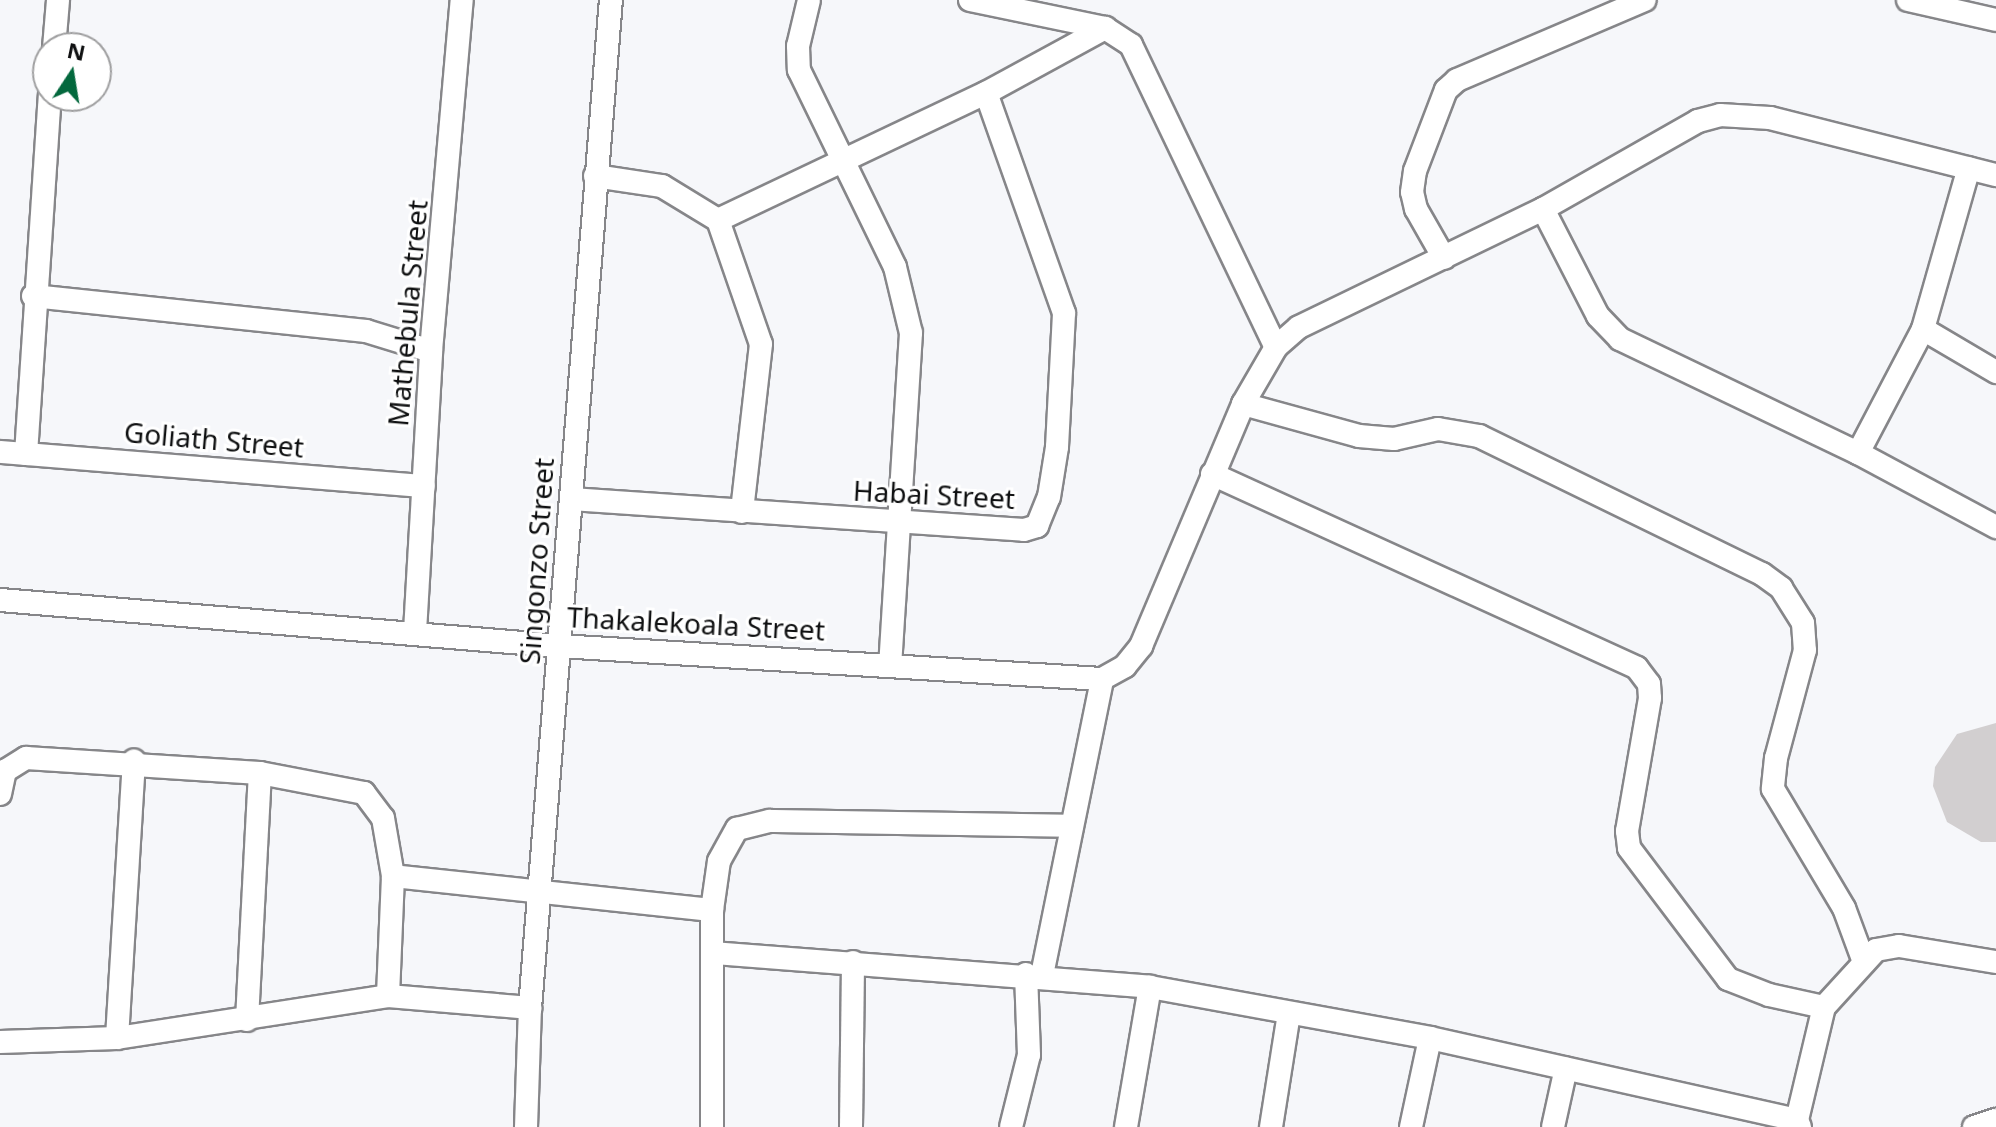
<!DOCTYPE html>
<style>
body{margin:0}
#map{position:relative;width:1996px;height:1127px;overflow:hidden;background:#f6f7fa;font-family:"Noto Sans",sans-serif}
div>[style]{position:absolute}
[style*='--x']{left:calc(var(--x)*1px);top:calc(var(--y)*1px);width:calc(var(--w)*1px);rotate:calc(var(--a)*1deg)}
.building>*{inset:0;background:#d2cfd0}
.roads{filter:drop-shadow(2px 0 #868689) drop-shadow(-2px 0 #868689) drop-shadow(0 2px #868689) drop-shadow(0 -2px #868689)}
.minor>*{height:22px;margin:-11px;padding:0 11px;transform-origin:11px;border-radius:11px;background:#fff}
span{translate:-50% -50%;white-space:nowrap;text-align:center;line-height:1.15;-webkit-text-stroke:6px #fff;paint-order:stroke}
.street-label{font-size:28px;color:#0f1011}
.north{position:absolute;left:32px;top:32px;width:80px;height:80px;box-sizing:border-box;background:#fff;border:2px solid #9f9fa0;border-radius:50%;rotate:12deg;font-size:22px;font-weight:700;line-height:32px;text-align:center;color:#0f1011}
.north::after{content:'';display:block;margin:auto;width:28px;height:36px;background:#03683d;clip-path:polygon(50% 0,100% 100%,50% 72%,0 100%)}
</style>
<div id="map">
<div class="building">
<i style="clip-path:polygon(1996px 723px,1996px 842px,1981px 842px,1947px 822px,1933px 786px,1935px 767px,1957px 734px)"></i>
</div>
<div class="roads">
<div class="minor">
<i style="--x:809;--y:0;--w:47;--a:103.4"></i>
<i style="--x:798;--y:46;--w:24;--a:88"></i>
<i style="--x:799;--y:70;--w:219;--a:64"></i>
<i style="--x:895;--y:267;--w:68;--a:76.4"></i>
<i style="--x:911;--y:333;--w:332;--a:93.6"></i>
<i style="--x:970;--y:0;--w:138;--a:11.7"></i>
<i style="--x:1105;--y:28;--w:31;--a:33"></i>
<i style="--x:1131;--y:45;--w:335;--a:64.4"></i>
<i style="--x:1908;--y:0;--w:90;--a:12.8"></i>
<i style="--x:54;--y:48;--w:48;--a:-85.2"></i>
<i style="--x:595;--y:176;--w:68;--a:8.5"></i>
<i style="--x:662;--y:186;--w:66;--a:31.3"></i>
<i style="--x:718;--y:220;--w:131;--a:70.9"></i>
<i style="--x:761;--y:344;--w:169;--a:96.5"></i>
<i style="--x:1543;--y:209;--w:120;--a:62.8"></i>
<i style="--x:1598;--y:316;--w:32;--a:46"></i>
<i style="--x:1620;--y:339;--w:264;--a:25.6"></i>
<i style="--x:1858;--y:453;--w:157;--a:28.2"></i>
<i style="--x:718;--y:220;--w:297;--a:-25.4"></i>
<i style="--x:986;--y:93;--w:136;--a:-28.6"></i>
<i style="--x:1444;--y:258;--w:56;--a:-119.7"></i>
<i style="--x:1416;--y:209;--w:17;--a:-103"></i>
<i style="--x:1412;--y:192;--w:21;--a:-82"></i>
<i style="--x:1415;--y:171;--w:87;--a:-69.1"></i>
<i style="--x:1446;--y:90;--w:15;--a:-42"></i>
<i style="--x:1457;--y:80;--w:204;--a:-23.1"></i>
<i style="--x:33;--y:296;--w:335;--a:6"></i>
<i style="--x:366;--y:331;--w:68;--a:17.1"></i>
<i style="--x:1923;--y:329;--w:85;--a:30.5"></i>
<i style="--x:1243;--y:404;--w:120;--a:15.4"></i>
<i style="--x:1359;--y:436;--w:35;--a:5"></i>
<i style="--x:1394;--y:439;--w:45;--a:-12.8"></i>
<i style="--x:1438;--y:429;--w:42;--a:9.7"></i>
<i style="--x:1479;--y:436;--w:315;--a:26"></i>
<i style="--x:1762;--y:574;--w:24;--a:36"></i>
<i style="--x:1781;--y:588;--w:41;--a:57.8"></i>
<i style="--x:1803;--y:623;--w:27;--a:86"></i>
<i style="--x:1805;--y:650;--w:112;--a:105"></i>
<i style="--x:1776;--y:758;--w:31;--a:96"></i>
<i style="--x:1773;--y:789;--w:139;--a:59.2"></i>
<i style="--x:1844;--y:908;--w:58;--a:69.7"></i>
<i style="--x:0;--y:452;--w:425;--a:4.6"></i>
<i style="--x:1858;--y:453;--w:140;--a:-62.3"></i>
<i style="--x:1923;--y:329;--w:167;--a:-74.1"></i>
<i style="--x:26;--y:454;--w:359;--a:-86.2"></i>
<i style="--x:1212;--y:474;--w:467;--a:24.5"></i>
<i style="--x:1637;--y:668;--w:20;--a:53"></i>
<i style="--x:1649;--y:684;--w:14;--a:86"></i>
<i style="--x:1650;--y:698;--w:135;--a:99.8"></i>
<i style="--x:1627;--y:831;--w:17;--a:83"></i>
<i style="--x:1629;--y:848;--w:164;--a:52.9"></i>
<i style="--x:1728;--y:979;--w:44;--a:21.3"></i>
<i style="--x:1769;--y:995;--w:56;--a:12.3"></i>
<i style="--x:571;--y:499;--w:454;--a:3.9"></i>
<i style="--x:1024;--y:530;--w:14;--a:-17"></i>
<i style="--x:1037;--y:526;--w:31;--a:-68"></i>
<i style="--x:1049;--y:497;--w:51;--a:-80.9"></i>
<i style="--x:1057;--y:447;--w:134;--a:-87"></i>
<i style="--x:1064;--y:313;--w:233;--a:-109.5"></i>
<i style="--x:0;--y:600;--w:561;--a:4.7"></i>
<i style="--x:559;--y:646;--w:544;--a:3.48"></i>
<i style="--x:415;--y:632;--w:281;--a:-86.7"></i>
<i style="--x:431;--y:351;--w:352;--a:-85"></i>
<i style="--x:0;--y:794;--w:24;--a:-78"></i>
<i style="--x:5;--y:771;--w:25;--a:-32"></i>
<i style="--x:26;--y:758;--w:234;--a:3.7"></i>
<i style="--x:260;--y:773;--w:106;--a:10.9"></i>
<i style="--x:364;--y:793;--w:31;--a:53"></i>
<i style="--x:383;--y:818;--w:59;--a:80.2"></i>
<i style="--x:393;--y:876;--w:120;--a:92.4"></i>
<i style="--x:393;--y:876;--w:321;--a:6.1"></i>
<i style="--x:713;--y:953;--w:438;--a:4.4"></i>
<i style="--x:1150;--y:987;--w:285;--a:10.3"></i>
<i style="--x:1430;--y:1038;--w:376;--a:12.6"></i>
<i style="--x:1042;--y:975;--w:302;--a:-78.5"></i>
<i style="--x:1102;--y:679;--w:26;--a:-29"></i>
<i style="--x:1125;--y:666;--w:26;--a:-51"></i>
<i style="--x:1141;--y:646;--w:263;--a:-67.1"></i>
<i style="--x:1243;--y:404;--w:66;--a:-59.9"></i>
<i style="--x:1276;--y:347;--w:30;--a:-41"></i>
<i style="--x:1299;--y:327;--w:271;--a:-25.8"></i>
<i style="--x:1543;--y:209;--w:178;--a:-29.6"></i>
<i style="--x:1698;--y:121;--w:23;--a:-15"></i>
<i style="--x:1720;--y:115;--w:50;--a:3.4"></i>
<i style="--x:1770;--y:118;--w:233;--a:14.2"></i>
<i style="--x:247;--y:1020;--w:247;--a:-87"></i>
<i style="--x:117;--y:1038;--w:278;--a:-86.5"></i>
<i style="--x:0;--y:1042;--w:117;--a:-2"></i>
<i style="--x:117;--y:1038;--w:274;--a:-8.8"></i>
<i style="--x:388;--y:996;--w:143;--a:4.8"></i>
<i style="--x:526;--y:1127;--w:119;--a:-88.1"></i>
<i style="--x:530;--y:1008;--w:1011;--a:-85.41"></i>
<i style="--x:712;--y:1127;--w:217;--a:-90"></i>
<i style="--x:712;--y:910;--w:49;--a:-81.9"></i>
<i style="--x:719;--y:861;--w:37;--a:-61"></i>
<i style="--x:737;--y:829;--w:34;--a:-14"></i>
<i style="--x:770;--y:821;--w:302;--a:0.9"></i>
<i style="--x:851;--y:1127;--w:165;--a:-89.3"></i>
<i style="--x:1011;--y:1127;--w:74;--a:-76"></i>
<i style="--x:1029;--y:1055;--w:81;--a:-92.1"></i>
<i style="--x:1126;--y:1127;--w:142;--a:-80.3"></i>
<i style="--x:1271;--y:1127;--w:115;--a:-81"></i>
<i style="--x:1411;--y:1127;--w:91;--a:-77.9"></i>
<i style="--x:1553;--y:1127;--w:60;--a:-77.6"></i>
<i style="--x:1800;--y:1127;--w:8;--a:-113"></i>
<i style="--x:1797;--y:1120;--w:116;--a:-76.6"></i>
<i style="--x:1824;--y:1007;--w:77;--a:-47.6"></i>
<i style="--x:1876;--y:950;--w:23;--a:-10"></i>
<i style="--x:1899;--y:946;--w:98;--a:9.4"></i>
<i style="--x:1974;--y:1127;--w:23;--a:-18"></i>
</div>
</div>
<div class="street-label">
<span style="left:407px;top:313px;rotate:-85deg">Mathebula Street</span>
<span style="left:214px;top:439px;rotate:5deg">Goliath Street</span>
<span style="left:934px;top:494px;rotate:3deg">Habai Street</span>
<span style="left:536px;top:561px;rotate:-86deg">Singonzo Street</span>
<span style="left:696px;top:623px;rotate:3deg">Thakalekoala Street</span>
</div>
<div class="north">N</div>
</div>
